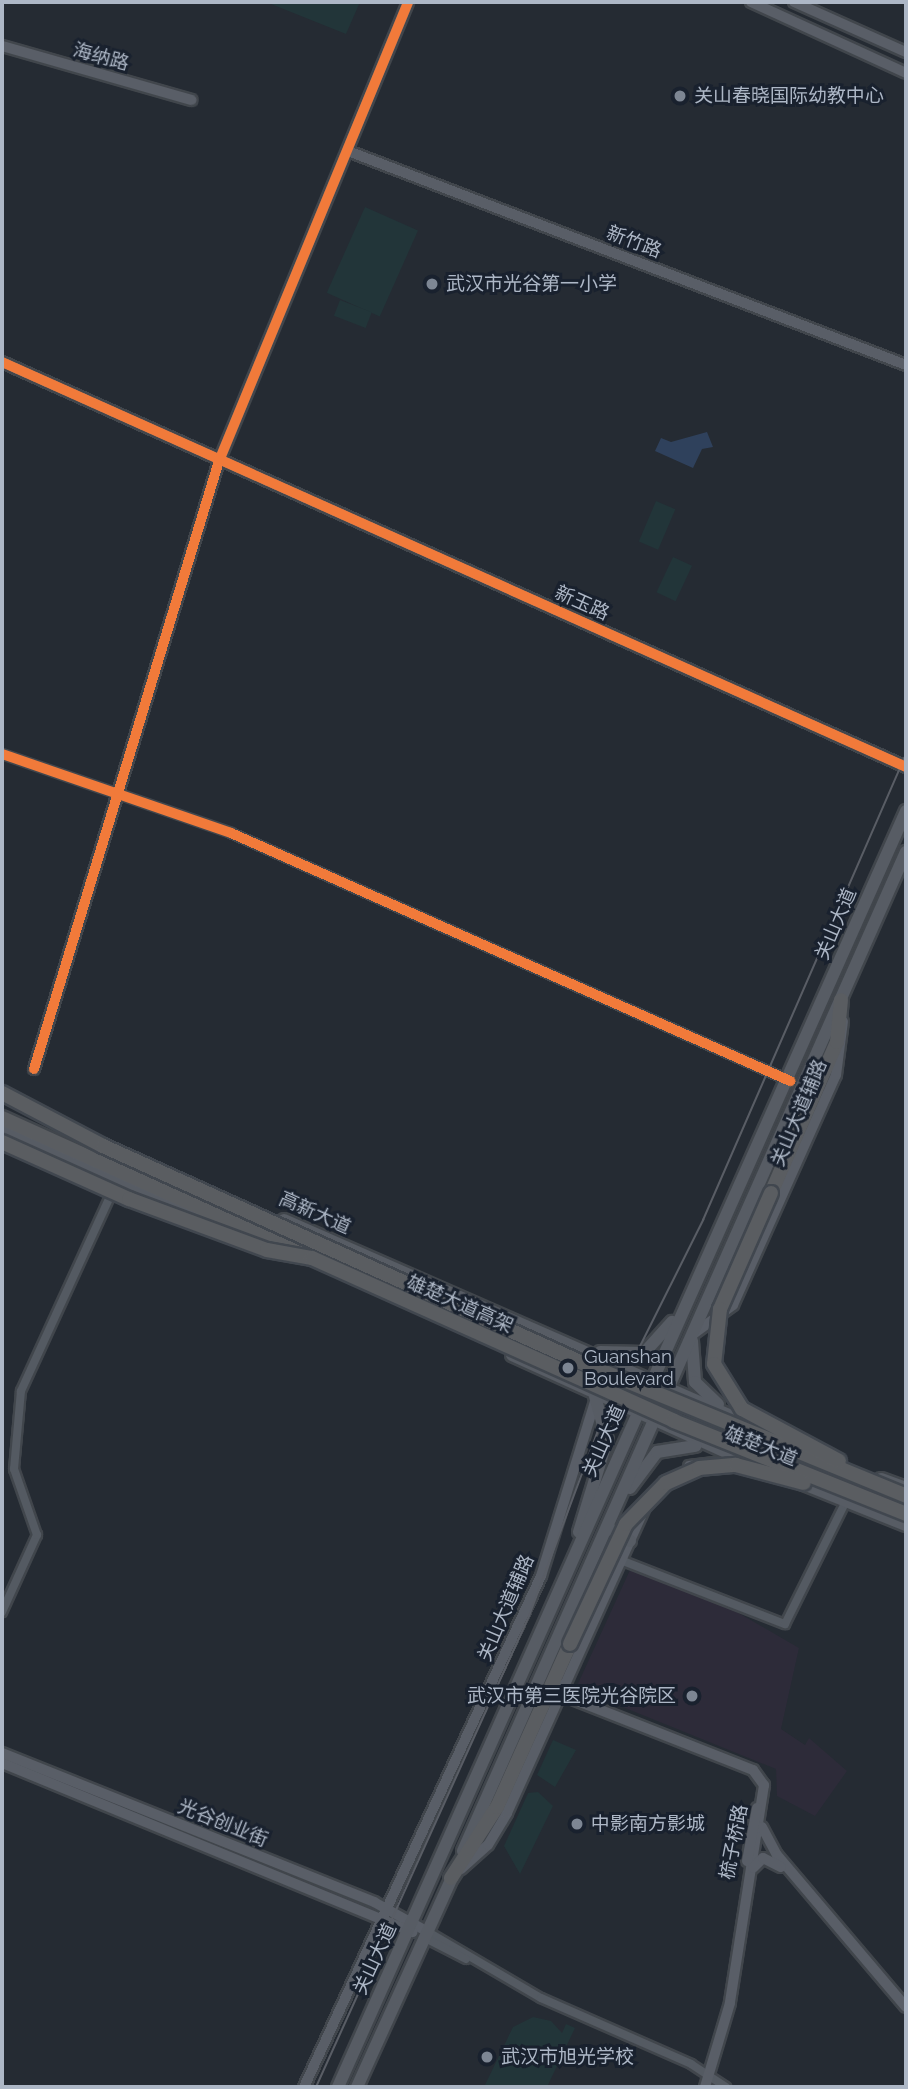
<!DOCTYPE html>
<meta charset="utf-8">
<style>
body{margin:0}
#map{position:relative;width:908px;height:2089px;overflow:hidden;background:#252b33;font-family:Raleway,"Noto Sans SC",sans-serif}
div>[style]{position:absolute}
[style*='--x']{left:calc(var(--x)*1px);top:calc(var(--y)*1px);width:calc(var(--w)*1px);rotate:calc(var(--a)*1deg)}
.medical>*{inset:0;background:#2d2b39}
.green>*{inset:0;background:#223539;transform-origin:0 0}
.water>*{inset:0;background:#2f415c}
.roads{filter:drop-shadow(2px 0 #41464c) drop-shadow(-2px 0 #41464c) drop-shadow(0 2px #41464c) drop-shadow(0 -2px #41464c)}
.street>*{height:8px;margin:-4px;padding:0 4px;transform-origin:4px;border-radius:4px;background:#545a62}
.secondary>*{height:10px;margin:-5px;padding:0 5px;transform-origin:5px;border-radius:5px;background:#595e67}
.primary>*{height:12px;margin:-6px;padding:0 6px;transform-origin:6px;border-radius:6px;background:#575c64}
.highway>*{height:14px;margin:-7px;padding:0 7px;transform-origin:7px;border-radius:7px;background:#5a5d61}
.tram>*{height:2px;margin:-1px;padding:0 1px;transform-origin:1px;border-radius:1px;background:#595d65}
.bridges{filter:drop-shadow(2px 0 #41474f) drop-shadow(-2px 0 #41474f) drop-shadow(0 2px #41474f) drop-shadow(0 -2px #41474f)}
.highway-bridge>*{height:14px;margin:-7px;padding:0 7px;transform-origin:7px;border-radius:7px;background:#5a5d61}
.cycleway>*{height:10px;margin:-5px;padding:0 5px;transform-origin:5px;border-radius:5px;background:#f17a3a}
.dots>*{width:19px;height:19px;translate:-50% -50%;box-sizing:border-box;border:4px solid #19212e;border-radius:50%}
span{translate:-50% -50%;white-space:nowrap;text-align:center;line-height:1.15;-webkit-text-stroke:6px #19212e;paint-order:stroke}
.street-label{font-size:19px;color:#adb7c6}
.poi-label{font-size:19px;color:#adb7c6}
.left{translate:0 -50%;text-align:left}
.right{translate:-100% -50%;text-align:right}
.frame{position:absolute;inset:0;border:4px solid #adb7c6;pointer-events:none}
</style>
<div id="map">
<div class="medical">
<i style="clip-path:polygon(630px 1570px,730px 1608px,799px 1648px,781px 1729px,805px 1745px,809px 1738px,847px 1771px,815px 1816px,777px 1796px,776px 1769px,576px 1688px)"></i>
</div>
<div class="green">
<i style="clip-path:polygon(266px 2px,360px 2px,346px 34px)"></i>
<i style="left:365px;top:207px;width:58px;height:94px;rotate:24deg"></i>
<i style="left:340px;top:300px;width:34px;height:17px;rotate:21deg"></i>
<i style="left:656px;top:501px;width:21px;height:44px;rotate:23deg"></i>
<i style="left:673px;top:557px;width:21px;height:39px;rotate:25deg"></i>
<i style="clip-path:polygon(553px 1740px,576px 1750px,555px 1787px,537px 1775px)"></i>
<i style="clip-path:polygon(538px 1792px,553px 1806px,520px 1874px,504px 1846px,528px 1793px)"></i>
<i style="clip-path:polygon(533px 2017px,551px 2021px,562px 2033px,566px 2024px,575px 2028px,547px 2087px,484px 2087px,513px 2027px)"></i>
</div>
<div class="water">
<i style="clip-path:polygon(707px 432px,713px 447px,702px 449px,693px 468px,655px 451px,661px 438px,671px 442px)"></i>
</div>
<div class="roads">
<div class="street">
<i style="--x:2;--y:754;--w:242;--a:19"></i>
<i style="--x:231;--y:833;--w:612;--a:23.92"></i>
<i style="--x:623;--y:1561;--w:174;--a:21.3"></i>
<i style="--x:785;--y:1624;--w:137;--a:-63.6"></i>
<i style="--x:2;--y:1612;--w:85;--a:-65.6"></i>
<i style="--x:37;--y:1535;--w:70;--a:-109.2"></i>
<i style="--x:14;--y:1469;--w:78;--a:-84.9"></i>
<i style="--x:21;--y:1391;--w:223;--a:-65.4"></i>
<i style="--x:428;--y:1932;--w:131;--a:30.3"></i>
<i style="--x:541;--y:1998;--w:164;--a:23.7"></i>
<i style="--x:691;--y:2064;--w:42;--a:33.3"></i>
<i style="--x:425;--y:1938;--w:46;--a:27.1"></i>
</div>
<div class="secondary">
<i style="--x:751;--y:2;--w:170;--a:24.6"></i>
<i style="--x:794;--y:2;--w:123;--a:24.1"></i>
<i style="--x:2;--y:46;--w:197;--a:15.9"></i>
<i style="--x:348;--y:151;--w:598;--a:20.98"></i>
<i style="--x:2;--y:362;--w:991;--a:24.13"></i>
<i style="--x:34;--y:1069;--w:636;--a:-73.08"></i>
<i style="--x:219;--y:461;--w:496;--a:-67.6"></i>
<i style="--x:692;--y:1335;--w:51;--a:-36.2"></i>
<i style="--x:733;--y:1305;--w:252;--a:-65.9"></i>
<i style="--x:836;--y:1075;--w:54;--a:-82.6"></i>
<i style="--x:689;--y:1466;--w:42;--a:-6.8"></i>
<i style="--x:564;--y:1684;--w:15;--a:67"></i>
<i style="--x:570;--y:1698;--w:197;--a:21.5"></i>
<i style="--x:753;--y:1770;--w:19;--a:54"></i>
<i style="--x:764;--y:1785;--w:221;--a:98.9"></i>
<i style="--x:730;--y:2003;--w:88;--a:106.6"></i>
<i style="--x:2;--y:1753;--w:401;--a:21.8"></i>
<i style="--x:374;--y:1902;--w:62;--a:29.1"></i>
<i style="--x:2;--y:1763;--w:444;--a:22.4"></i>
<i style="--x:762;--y:1827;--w:32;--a:62"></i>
<i style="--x:777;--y:1855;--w:199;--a:49.7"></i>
<i style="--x:747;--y:1861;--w:54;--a:-79.3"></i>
<i style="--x:753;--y:1868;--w:14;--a:-45"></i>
<i style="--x:763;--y:1858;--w:20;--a:27"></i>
<i style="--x:461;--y:1869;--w:36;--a:-42"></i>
<i style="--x:488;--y:1845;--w:37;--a:-59"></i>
<i style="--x:507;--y:1813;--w:333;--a:-65.7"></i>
<i style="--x:304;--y:2087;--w:563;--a:-65.12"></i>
<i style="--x:541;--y:1576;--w:182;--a:-72.8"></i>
</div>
<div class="primary">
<i style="--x:2;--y:1131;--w:238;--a:23.5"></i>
<i style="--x:284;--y:1220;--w:538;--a:23.66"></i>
<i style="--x:692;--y:1341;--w:41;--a:85.8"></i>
<i style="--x:695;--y:1382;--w:32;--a:44"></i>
<i style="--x:600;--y:1352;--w:44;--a:1.3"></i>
<i style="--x:644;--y:1353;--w:42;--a:-47.9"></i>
<i style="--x:512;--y:1355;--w:261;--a:24.4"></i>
<i style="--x:881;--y:1479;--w:27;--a:20"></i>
<i style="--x:796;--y:1481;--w:118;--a:21.8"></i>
<i style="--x:630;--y:1488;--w:45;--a:-53.1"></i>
<i style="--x:657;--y:1452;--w:39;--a:-9"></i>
<i style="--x:612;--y:1530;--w:21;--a:31"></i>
<i style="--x:579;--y:1532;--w:96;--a:-73.1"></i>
<i style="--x:607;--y:1440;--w:46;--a:-105.3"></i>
<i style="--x:463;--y:1851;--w:1093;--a:-66.09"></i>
<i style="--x:338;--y:2087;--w:1397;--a:-66"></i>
<i style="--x:357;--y:2087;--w:237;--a:-65.6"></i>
</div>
<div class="highway">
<i style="--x:2;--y:1118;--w:330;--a:24.3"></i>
<i style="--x:771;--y:1193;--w:165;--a:-66.4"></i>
<i style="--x:837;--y:1042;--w:42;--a:-84.6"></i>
<i style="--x:451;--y:1878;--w:85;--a:-57.1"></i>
<i style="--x:497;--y:1807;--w:179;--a:-65.9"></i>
</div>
</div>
<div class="tram">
<i style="--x:316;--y:2087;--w:517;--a:-65.67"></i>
<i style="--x:529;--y:1616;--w:201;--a:-69.6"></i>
<i style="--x:599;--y:1428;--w:233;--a:-63.4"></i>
<i style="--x:703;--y:1220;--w:508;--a:-66.46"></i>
</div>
<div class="bridges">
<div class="highway-bridge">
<i style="--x:2;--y:1093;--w:114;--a:27.7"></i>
<i style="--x:103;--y:1146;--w:524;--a:24.36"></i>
<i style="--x:580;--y:1362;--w:352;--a:22.3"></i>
<i style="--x:2;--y:1142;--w:139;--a:24.2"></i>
<i style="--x:129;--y:1199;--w:147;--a:20.3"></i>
<i style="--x:267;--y:1250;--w:46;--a:10.1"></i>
<i style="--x:312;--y:1258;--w:397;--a:24.2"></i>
<i style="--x:674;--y:1421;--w:250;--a:21.8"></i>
<i style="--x:771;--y:1193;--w:127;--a:113.7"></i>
<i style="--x:720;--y:1309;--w:55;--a:96.2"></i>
<i style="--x:714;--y:1364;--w:53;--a:58.1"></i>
<i style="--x:742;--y:1409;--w:110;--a:28.2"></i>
<i style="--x:570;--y:1644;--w:132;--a:-65"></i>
<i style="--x:626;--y:1524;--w:57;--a:-45.7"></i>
<i style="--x:666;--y:1483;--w:36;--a:-24"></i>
<i style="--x:699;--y:1468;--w:37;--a:-5"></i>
<i style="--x:736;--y:1465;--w:70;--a:14.8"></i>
</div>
</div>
<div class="cycleway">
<i style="--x:2;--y:362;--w:991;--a:24.13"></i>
<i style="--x:2;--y:754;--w:242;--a:19"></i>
<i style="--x:231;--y:833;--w:612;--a:23.92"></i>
<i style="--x:34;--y:1069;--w:636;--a:-73.08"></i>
<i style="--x:219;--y:461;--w:496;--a:-67.6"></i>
</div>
<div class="dots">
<i style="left:680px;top:96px;background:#7d8693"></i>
<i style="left:432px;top:284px;background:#7d8693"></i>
<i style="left:568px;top:1368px;background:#7d8693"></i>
<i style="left:692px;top:1696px;background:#7d8693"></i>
<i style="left:577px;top:1824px;background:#7d8693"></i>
<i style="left:487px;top:2057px;background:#7d8693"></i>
</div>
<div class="street-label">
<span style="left:101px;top:57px;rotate:15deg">海纳路</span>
<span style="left:634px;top:242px;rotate:21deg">新竹路</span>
<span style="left:582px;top:603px;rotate:24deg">新玉路</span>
<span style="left:836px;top:924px;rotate:-67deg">关山大道</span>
<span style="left:799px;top:1113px;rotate:-67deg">关山大道辅路</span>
<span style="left:315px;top:1213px;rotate:24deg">高新大道</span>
<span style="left:460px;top:1304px;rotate:24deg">雄楚大道高架</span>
<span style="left:604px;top:1441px;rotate:-66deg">关山大道</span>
<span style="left:761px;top:1446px;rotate:22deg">雄楚大道</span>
<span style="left:506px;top:1608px;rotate:-67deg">关山大道辅路</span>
<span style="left:223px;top:1823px;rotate:22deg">光谷创业街</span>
<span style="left:734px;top:1842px;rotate:-79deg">梳子桥路</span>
<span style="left:375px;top:1959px;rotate:-65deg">关山大道</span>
</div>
<div class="poi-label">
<span class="left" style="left:694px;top:96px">关山春晓国际幼教中心</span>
<span class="left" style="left:446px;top:284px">武汉市光谷第一小学</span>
<span class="left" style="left:584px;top:1368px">Guanshan<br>Boulevard</span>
<span class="right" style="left:676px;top:1696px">武汉市第三医院光谷院区</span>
<span class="left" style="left:591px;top:1824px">中影南方影城</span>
<span class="left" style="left:501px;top:2057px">武汉市旭光学校</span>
</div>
<div class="frame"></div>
</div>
